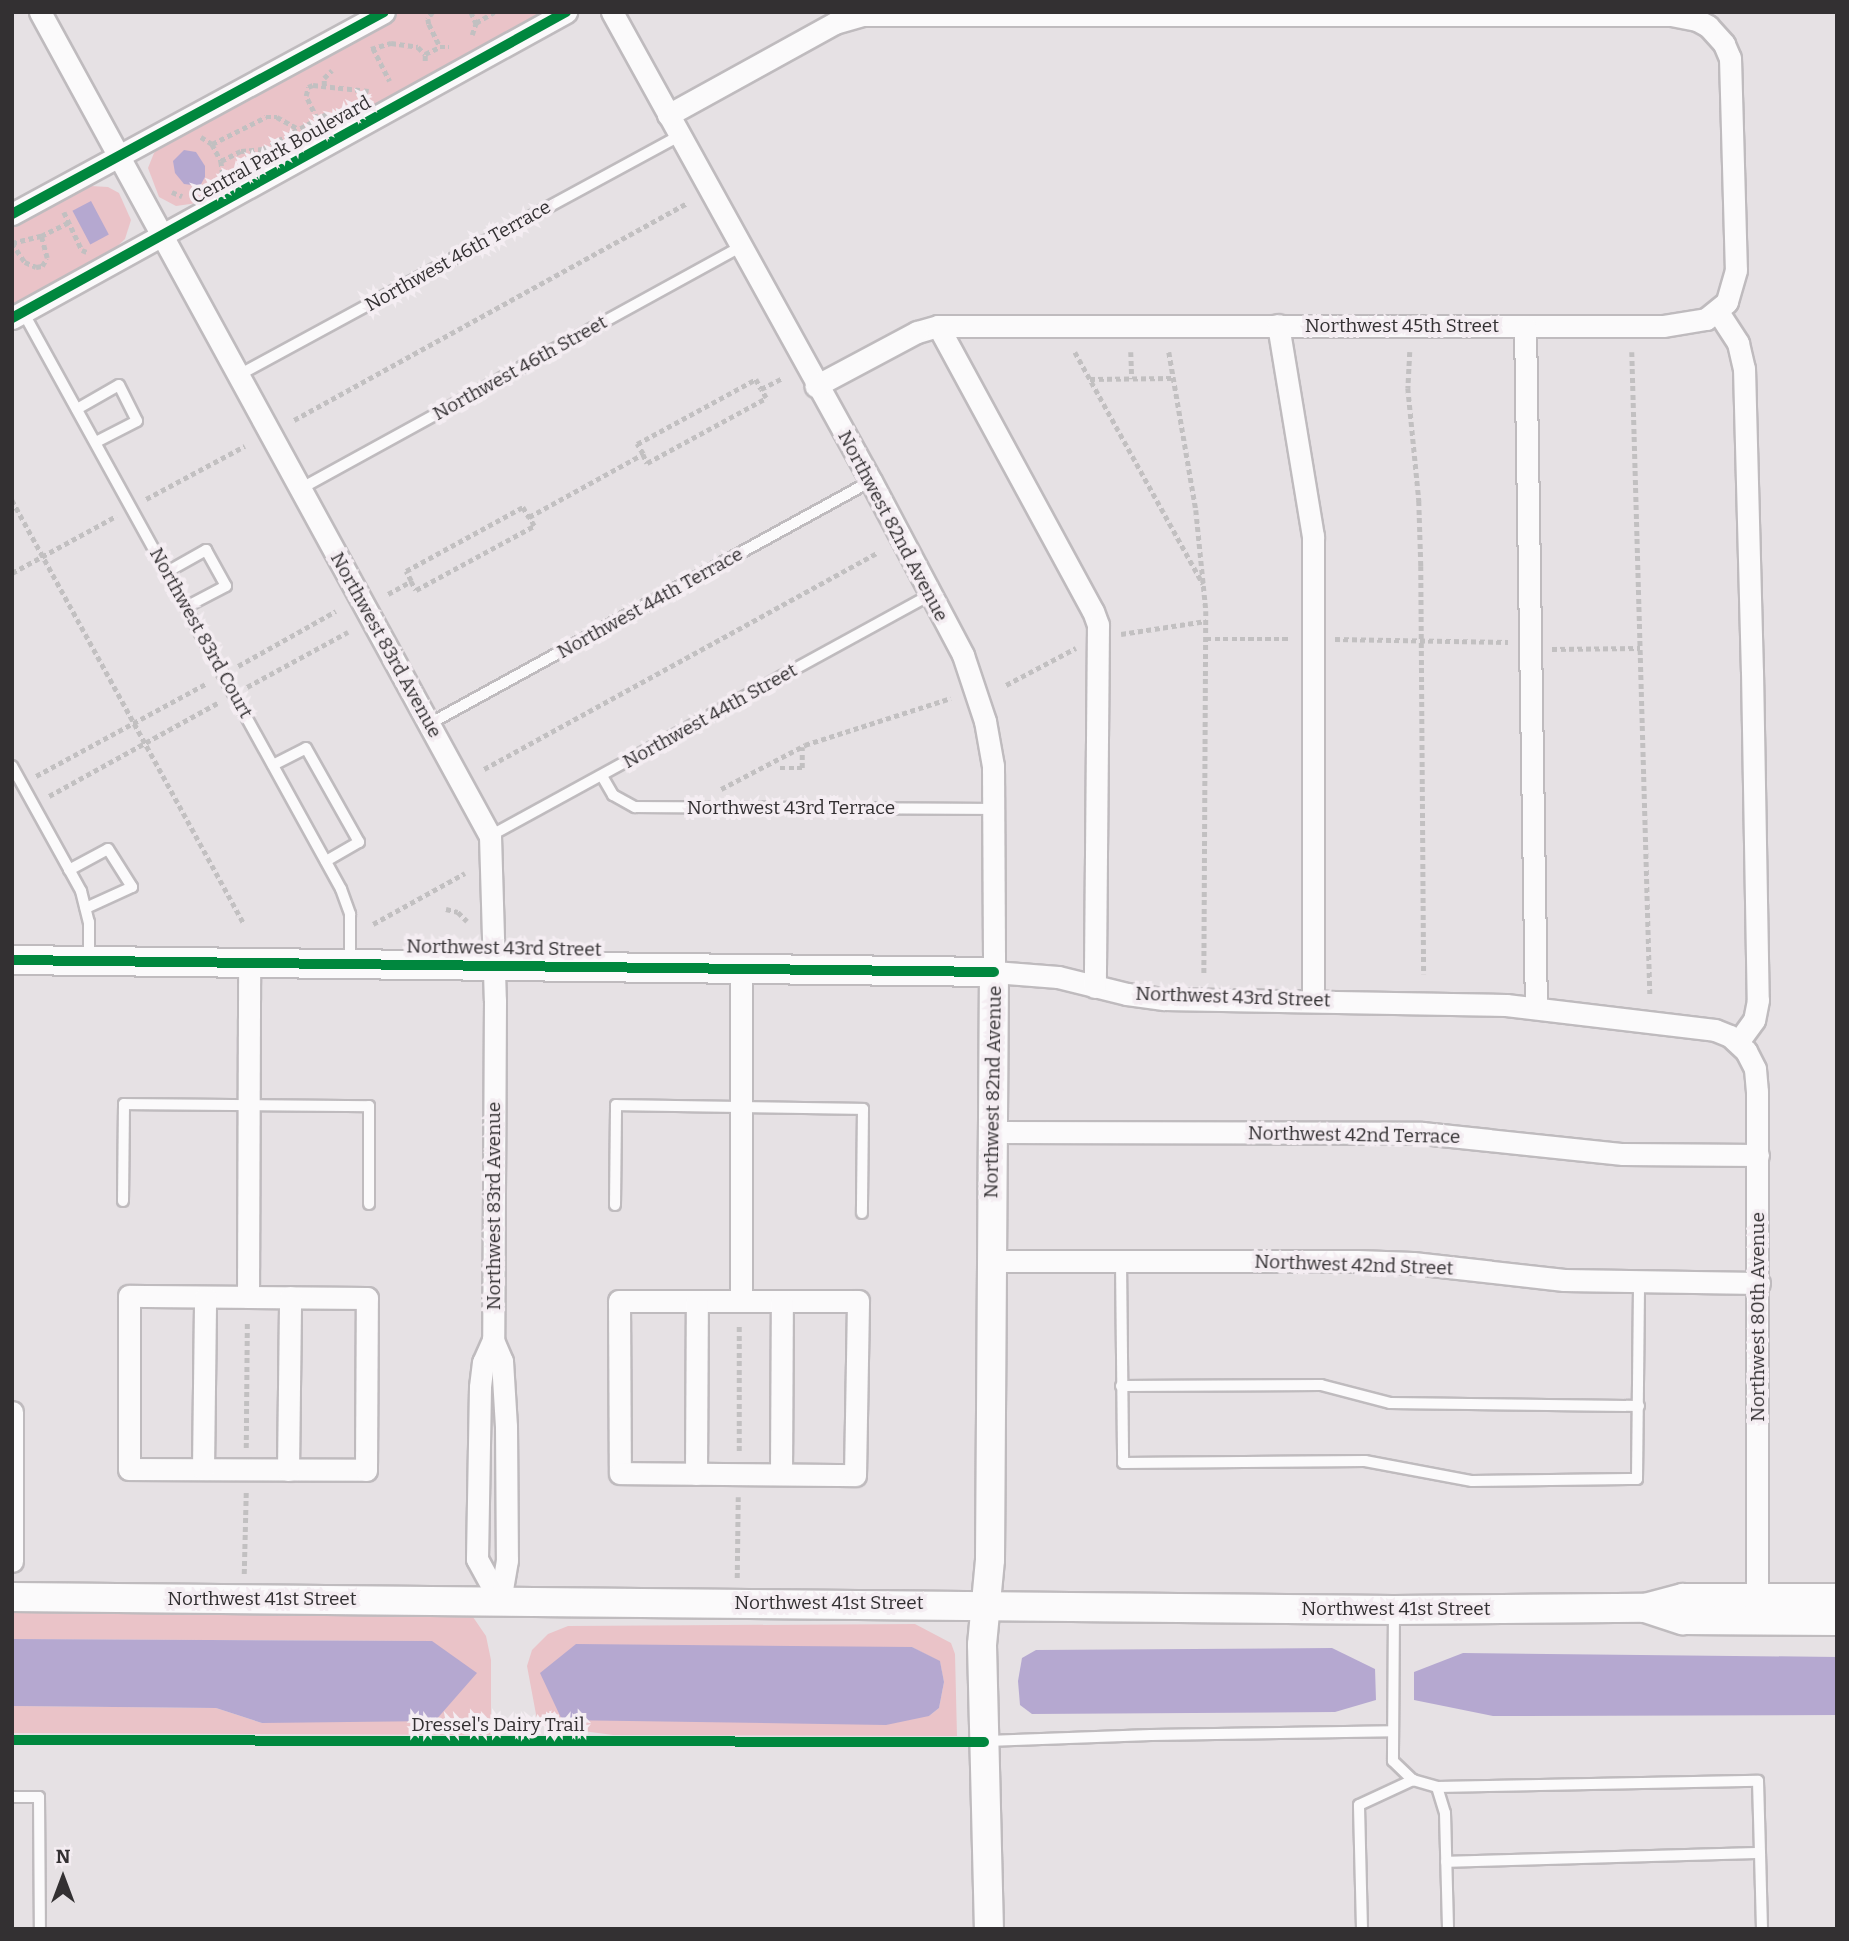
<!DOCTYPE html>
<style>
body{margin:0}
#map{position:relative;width:1849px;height:1941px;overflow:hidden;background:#e6e1e4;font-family:Bitter,serif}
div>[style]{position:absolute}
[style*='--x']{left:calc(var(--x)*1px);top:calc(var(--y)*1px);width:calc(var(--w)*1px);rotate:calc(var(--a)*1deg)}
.green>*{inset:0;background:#eac3c8}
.water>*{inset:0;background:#b5a8d0;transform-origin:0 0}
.path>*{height:4.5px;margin-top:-2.25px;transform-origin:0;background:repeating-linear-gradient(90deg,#c2c0c1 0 5px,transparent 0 8.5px)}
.roads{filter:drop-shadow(2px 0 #bfbbbe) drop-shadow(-2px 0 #bfbbbe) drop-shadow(0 2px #bfbbbe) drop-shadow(0 -2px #bfbbbe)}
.service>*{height:10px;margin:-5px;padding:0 5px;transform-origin:5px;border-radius:5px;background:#fbfafb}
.minor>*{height:21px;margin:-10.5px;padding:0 10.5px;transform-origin:10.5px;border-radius:10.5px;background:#fbfafb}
.tertiary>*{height:28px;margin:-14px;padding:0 14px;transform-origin:14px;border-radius:14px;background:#fbfafb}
.cycleway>*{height:10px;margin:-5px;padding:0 5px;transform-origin:5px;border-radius:5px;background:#00873e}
span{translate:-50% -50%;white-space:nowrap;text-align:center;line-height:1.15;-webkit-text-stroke:7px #f4edf2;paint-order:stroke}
.street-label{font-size:19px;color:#333032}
.frame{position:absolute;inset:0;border:14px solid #333032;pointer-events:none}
.north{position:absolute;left:28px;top:1843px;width:70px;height:70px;-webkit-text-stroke:5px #f4edf2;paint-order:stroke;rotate:0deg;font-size:19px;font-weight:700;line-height:28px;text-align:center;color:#333032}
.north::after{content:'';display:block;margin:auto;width:24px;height:32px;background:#333032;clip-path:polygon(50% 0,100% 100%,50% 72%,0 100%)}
</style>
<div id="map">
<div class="green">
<i style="clip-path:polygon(400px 12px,548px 12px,204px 202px,176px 206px,159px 197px,148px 168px,154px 153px,167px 140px)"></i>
<i style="clip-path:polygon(91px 186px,108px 187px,119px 193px,131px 220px,125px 239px,110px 253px,12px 306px,12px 225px,76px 189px)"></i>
<i style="clip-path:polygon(12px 1605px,448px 1610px,473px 1617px,486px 1636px,491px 1660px,491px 1735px,12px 1733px,12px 1706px,216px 1708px,262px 1723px,431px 1641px,12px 1639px)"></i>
<i style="clip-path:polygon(evenodd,915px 1624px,951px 1643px,955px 1654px,957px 1736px,613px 1735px,538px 1725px,527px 1666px,532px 1650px,548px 1634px,568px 1626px,915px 1624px,912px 1647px,940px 1662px,944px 1682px,939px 1708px,929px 1716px,912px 1647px)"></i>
</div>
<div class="water">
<i style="clip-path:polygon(184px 150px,196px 152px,205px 166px,205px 177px,200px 186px,184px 184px,175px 173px,173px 161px)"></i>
<i style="left:91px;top:201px;width:38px;height:21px;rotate:62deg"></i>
<i style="clip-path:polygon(12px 1639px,432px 1641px,477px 1673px,435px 1721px,262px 1723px,216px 1708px,12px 1706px)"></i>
<i style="clip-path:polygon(576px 1644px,912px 1647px,940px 1661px,944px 1682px,939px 1708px,929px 1716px,886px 1725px,562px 1720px,540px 1673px)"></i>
<i style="clip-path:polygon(1332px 1648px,1375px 1669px,1376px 1700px,1335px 1712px,1032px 1714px,1020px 1705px,1018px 1681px,1022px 1658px,1036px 1650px)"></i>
<i style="clip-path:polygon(1463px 1653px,1837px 1657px,1837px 1715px,1493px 1716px,1414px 1700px,1414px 1672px)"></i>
</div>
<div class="path">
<i style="--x:433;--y:12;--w:9;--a:126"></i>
<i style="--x:428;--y:19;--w:5;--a:79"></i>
<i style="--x:429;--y:24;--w:25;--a:64"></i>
<i style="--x:471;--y:12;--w:12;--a:66"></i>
<i style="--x:472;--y:35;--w:13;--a:-72"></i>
<i style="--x:476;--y:23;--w:21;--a:-31"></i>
<i style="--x:373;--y:48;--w:37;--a:63"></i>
<i style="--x:371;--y:49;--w:21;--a:-17"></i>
<i style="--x:391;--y:43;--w:27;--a:8"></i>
<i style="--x:418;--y:47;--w:10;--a:45"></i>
<i style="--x:425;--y:61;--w:7;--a:-90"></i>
<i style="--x:425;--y:54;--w:17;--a:-25"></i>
<i style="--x:440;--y:47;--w:9;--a:0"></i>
<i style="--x:324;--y:86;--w:8;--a:-90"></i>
<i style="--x:324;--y:78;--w:11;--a:-45"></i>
<i style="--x:317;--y:119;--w:25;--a:-116"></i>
<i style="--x:306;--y:96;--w:9;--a:-77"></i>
<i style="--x:308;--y:87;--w:5;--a:-22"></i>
<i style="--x:313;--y:85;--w:56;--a:6.1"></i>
<i style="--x:201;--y:137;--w:13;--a:32"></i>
<i style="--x:212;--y:144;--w:19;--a:62"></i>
<i style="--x:221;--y:161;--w:14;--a:82"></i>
<i style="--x:212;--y:144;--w:60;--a:-26.6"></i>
<i style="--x:266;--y:117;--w:11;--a:0"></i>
<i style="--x:277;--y:117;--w:25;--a:29"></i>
<i style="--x:221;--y:161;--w:22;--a:-27"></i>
<i style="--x:241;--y:151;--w:22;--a:-5"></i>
<i style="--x:263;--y:149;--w:74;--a:-29"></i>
<i style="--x:172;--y:192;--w:11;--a:22"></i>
<i style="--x:64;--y:212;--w:42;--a:64.7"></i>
<i style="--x:82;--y:250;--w:5;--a:22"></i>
<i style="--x:12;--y:243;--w:23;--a:56"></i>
<i style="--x:25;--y:262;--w:12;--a:24"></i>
<i style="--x:36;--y:267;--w:6;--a:-9"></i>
<i style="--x:42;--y:266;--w:9;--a:-58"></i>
<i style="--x:47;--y:258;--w:23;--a:-105"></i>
<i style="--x:12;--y:243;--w:30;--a:-14"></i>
<i style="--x:41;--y:236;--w:30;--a:-26"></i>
<i style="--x:1075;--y:352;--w:265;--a:61.1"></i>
<i style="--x:1131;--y:352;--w:27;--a:88"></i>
<i style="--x:1169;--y:352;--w:160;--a:80.3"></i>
<i style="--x:1196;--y:510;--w:101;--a:84.3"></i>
<i style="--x:1206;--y:611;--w:362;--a:90.3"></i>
<i style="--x:1410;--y:352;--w:36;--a:93"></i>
<i style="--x:1408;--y:388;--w:114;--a:84.4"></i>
<i style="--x:1419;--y:501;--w:65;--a:88.2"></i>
<i style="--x:1421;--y:566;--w:408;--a:89.6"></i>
<i style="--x:1632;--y:352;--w:642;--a:88.39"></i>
<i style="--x:1090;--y:379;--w:83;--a:-0.7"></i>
<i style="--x:294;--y:420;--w:448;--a:-28.9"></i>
<i style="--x:643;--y:454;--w:10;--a:66"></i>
<i style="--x:647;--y:463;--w:136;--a:-28.6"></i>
<i style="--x:766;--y:398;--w:10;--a:-119"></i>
<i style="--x:146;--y:499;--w:112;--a:-28.2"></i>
<i style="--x:12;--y:500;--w:482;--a:61.3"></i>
<i style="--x:12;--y:573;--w:119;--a:-28.7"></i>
<i style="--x:411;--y:581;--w:10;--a:61"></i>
<i style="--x:416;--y:590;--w:134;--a:-28.5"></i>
<i style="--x:534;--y:526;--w:10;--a:-119"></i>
<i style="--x:388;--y:594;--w:26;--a:-29"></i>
<i style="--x:411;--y:581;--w:11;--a:-117"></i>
<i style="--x:406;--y:571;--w:133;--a:-28.7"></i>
<i style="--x:523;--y:507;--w:12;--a:59"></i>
<i style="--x:529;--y:517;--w:130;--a:-28.9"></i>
<i style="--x:643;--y:454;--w:12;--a:-121"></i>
<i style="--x:637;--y:444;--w:136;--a:-28.6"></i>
<i style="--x:756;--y:379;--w:11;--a:63"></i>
<i style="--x:761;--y:389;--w:25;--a:-27"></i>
<i style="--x:1121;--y:634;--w:86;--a:-8.7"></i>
<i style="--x:1206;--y:639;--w:83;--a:0"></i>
<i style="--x:1335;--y:639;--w:173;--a:1"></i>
<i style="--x:1552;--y:649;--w:88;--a:-0.7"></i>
<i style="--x:238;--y:666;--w:112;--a:-29.3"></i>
<i style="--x:1006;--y:685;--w:79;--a:-27.9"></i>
<i style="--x:247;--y:687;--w:115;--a:-28.6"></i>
<i style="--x:780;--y:768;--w:22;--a:0"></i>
<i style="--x:802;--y:768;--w:21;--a:-90"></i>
<i style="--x:484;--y:769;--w:450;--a:-28.8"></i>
<i style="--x:36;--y:776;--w:195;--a:-28.5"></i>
<i style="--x:721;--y:789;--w:95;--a:-27.6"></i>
<i style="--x:805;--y:745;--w:153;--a:-17.8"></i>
<i style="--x:49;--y:796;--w:194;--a:-28.9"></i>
<i style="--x:446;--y:909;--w:12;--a:14"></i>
<i style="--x:458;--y:912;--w:13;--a:45"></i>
<i style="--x:373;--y:924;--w:105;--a:-29"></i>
<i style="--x:246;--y:1448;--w:127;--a:-89.5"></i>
<i style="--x:739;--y:1451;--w:127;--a:-90"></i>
<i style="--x:244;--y:1574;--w:83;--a:-88.6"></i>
<i style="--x:737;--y:1578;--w:81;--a:-89.3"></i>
</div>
<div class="roads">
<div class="service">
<i style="--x:23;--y:312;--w:659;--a:61.14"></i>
<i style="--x:341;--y:889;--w:27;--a:70"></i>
<i style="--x:350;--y:914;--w:49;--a:90"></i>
<i style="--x:237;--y:376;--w:503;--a:-28.5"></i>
<i style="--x:77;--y:409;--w:48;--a:-29.7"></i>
<i style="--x:119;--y:385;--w:40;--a:63.4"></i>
<i style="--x:137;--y:421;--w:46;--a:152.9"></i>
<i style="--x:300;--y:489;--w:502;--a:-28.81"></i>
<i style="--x:167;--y:572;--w:45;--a:-29.4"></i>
<i style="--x:206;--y:550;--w:41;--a:60.9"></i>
<i style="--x:226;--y:586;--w:45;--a:152.3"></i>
<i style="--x:429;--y:724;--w:504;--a:-28.8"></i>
<i style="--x:273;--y:765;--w:37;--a:-27"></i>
<i style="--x:306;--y:748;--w:108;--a:60.6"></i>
<i style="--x:359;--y:842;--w:38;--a:150"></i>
<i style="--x:12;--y:766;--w:143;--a:61.1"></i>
<i style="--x:81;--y:891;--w:32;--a:76"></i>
<i style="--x:89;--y:922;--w:39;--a:90"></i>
<i style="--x:602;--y:776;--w:22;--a:60"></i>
<i style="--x:613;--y:795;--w:25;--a:29"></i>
<i style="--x:635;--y:807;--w:360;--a:0.3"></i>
<i style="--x:490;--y:836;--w:502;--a:-28.71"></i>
<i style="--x:69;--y:870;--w:44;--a:-28.3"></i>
<i style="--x:108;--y:849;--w:45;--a:57.7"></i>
<i style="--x:132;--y:887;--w:51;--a:155.5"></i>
<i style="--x:123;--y:1201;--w:97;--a:-89.4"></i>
<i style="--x:124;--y:1104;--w:245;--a:0.5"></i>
<i style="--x:369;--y:1106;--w:98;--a:90"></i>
<i style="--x:615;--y:1205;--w:100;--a:-89.4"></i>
<i style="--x:616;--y:1105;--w:247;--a:0.9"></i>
<i style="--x:863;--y:1109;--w:104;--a:90.6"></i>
<i style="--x:1121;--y:1261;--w:202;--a:89.4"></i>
<i style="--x:1123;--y:1463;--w:242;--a:-0.5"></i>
<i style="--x:1365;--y:1461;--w:109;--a:10.6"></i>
<i style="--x:1472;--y:1481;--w:165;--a:-0.7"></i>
<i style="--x:1637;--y:1479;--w:197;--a:-89.4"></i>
<i style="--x:1121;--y:1386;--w:200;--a:-0.3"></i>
<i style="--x:1321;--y:1385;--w:71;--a:14.6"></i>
<i style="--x:1390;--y:1403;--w:249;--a:0.7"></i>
<i style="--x:1394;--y:1610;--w:151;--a:90.4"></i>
<i style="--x:1393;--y:1761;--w:28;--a:44"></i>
<i style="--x:1413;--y:1780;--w:25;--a:16"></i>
<i style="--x:1437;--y:1787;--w:27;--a:73"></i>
<i style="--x:1445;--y:1813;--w:116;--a:88.5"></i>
<i style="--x:987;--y:1741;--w:164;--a:-2.1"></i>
<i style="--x:1151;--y:1735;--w:242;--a:-0.9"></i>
<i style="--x:1437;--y:1787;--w:321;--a:-1.1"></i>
<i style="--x:1758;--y:1781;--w:72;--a:88.4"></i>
<i style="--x:1760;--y:1853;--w:314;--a:178.4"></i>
<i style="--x:12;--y:1797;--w:27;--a:0"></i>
<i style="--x:39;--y:1797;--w:132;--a:89.6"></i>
<i style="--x:1760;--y:1853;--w:76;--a:88.5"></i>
<i style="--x:1362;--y:1929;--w:124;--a:-91.4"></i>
<i style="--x:1359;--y:1805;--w:60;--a:-24.8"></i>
</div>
<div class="minor">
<i style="--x:40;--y:12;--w:939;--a:61.36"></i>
<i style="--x:490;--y:836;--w:164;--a:88.3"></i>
<i style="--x:495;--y:1000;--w:340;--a:90.3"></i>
<i style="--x:493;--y:1340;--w:24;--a:114"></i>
<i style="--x:483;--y:1362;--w:25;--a:97"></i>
<i style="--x:480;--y:1387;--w:172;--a:91"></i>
<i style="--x:477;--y:1559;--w:48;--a:61.3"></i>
<i style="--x:612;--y:12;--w:536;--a:61.09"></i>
<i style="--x:871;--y:481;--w:197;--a:62.1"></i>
<i style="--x:963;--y:655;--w:70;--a:71.6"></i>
<i style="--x:985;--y:721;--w:46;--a:79.9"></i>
<i style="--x:993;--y:766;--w:206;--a:89.7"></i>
<i style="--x:994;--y:972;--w:64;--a:4.5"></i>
<i style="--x:1058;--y:977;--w:71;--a:13.8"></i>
<i style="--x:1127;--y:994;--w:37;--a:8"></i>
<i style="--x:1164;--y:999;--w:342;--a:1"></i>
<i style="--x:1506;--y:1005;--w:210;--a:6.8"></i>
<i style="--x:1715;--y:1030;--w:16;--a:22"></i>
<i style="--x:1730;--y:1036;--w:22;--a:43"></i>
<i style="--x:1746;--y:1051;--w:20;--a:63"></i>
<i style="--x:1755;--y:1069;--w:23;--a:85"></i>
<i style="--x:1757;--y:1092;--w:505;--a:90"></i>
<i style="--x:668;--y:115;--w:191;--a:-28.9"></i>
<i style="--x:835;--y:23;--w:29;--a:-16"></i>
<i style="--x:863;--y:15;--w:808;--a:0"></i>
<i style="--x:1671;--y:15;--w:26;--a:11"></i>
<i style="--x:1697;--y:20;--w:13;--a:29"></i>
<i style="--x:1708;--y:26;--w:24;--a:48"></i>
<i style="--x:1724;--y:44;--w:15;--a:67"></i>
<i style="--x:1730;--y:58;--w:212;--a:88.4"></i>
<i style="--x:1736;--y:270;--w:33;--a:106"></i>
<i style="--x:1727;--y:302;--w:27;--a:141"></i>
<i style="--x:1706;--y:319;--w:44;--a:170.8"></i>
<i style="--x:1663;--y:326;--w:725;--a:180"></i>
<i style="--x:938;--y:326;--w:22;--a:164"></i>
<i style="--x:917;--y:332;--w:115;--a:151.9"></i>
<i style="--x:12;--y:214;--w:423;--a:-28.5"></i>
<i style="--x:1718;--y:312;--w:37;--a:57"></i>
<i style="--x:1738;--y:343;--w:26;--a:77"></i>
<i style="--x:1744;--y:368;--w:303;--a:88.5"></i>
<i style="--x:1752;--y:671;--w:329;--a:89"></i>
<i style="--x:1758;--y:1000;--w:20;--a:101"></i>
<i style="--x:1754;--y:1020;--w:27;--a:126"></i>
<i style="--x:12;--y:318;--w:633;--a:-28.91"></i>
<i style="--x:1278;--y:325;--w:214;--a:80.6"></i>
<i style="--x:1313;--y:536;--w:465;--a:90"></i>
<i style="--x:938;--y:326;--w:324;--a:61.5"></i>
<i style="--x:1093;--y:611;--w:15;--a:70"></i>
<i style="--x:1098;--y:625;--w:362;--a:90.5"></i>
<i style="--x:1525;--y:326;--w:682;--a:89.08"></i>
<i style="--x:992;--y:1132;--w:430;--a:0.1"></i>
<i style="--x:1422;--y:1133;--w:202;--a:6"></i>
<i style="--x:1623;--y:1154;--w:135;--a:0.4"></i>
<i style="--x:991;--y:1261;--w:366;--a:0"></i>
<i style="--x:1357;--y:1261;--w:56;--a:2"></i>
<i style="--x:1413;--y:1263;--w:152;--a:6.4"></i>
<i style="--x:1564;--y:1280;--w:195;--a:0.9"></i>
<i style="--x:248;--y:1297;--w:119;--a:-179.5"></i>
<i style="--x:129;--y:1296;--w:173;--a:90"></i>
<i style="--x:129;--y:1469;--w:237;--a:0.2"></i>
<i style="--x:366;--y:1470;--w:172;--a:-89.7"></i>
<i style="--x:367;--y:1298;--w:119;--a:-179.5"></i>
<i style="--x:248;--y:1297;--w:335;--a:-89.8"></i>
<i style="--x:741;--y:1301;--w:122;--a:180"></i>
<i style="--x:619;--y:1301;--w:172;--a:89.7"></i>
<i style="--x:620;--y:1473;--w:235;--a:0.5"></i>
<i style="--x:855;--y:1475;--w:174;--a:-89"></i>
<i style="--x:858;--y:1301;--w:117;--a:180"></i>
<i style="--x:741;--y:1301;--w:333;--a:-90"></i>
<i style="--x:493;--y:1340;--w:23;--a:67"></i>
<i style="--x:502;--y:1361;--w:65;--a:86.5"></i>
<i style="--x:506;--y:1426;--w:134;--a:89.6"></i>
<i style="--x:507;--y:1560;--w:42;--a:99.7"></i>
<i style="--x:12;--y:1412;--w:149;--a:90"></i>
<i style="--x:203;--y:1469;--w:172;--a:-89.3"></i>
<i style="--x:288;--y:1470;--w:173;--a:-89.3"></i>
<i style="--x:696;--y:1474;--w:173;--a:-89.7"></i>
<i style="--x:781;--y:1474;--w:173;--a:-89.7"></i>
</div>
<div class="tertiary">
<i style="--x:12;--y:960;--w:982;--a:0.7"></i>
<i style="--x:994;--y:972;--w:588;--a:90.39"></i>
<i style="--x:990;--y:1560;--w:85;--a:95.4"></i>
<i style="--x:982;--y:1645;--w:284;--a:88.6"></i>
<i style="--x:12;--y:1597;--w:1382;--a:0.54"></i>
<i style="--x:1394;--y:1610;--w:251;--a:-0.5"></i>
<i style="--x:1645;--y:1608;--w:39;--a:-15"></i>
<i style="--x:1683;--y:1598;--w:154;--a:0"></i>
<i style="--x:1645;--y:1608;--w:40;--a:18"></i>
<i style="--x:1683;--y:1620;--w:154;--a:0.4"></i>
</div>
</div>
<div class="cycleway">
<i style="--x:12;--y:214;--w:423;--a:-28.5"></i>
<i style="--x:12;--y:318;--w:633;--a:-28.91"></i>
<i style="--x:12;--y:960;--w:982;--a:0.7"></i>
<i style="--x:12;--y:1740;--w:972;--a:0.12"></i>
</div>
<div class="street-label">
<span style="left:281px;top:150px;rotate:-29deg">Central Park Boulevard</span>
<span style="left:458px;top:256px;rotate:-29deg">Northwest 46th Terrace</span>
<span style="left:1402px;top:326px">Northwest 45th Street</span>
<span style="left:520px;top:368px;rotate:-29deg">Northwest 46th Street</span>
<span style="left:893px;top:526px;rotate:62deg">Northwest 82nd Avenue</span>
<span style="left:650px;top:603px;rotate:-29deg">Northwest 44th Terrace</span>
<span style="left:201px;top:633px;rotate:61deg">Northwest 83rd Court</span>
<span style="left:386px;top:645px;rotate:61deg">Northwest 83rd Avenue</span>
<span style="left:710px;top:716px;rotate:-29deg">Northwest 44th Street</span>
<span style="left:791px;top:808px">Northwest 43rd Terrace</span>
<span style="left:504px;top:948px;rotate:1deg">Northwest 43rd Street</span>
<span style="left:1233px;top:997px;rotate:2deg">Northwest 43rd Street</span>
<span style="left:993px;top:1092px;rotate:-89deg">Northwest 82nd Avenue</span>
<span style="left:1354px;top:1135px;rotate:1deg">Northwest 42nd Terrace</span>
<span style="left:494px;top:1206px;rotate:-90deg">Northwest 83rd Avenue</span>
<span style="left:1354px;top:1265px;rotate:2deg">Northwest 42nd Street</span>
<span style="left:1758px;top:1317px;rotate:-90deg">Northwest 80th Avenue</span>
<span style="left:262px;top:1599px">Northwest 41st Street</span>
<span style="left:829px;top:1603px">Northwest 41st Street</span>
<span style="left:1396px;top:1609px">Northwest 41st Street</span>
<span style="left:498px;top:1725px">Dressel's Dairy Trail</span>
</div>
<div class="frame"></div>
<div class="north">N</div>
</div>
